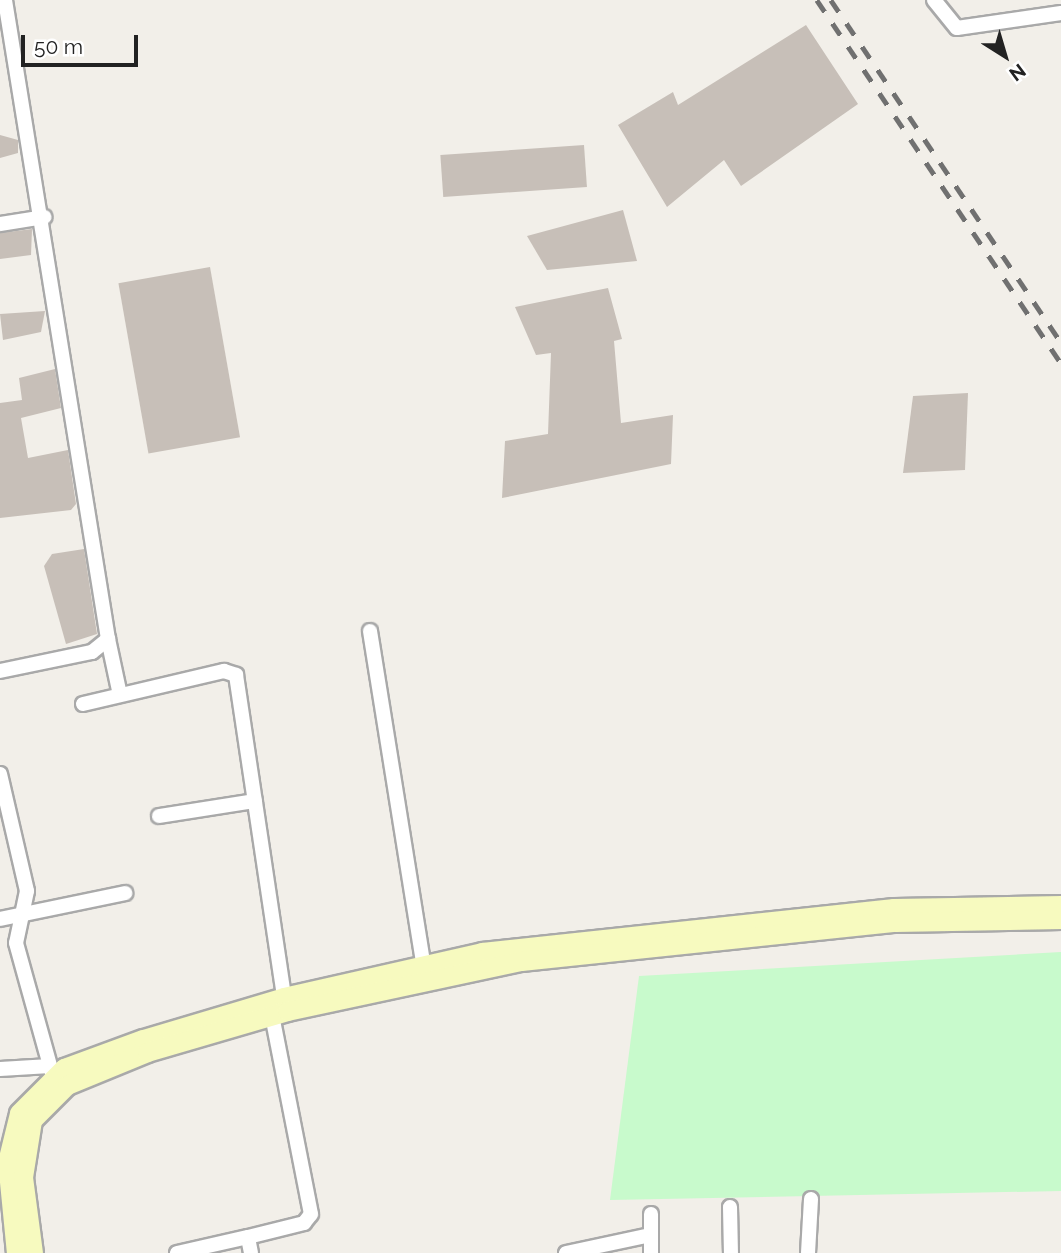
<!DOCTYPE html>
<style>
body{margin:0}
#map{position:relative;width:1061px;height:1253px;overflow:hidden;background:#f2efe9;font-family:Raleway,sans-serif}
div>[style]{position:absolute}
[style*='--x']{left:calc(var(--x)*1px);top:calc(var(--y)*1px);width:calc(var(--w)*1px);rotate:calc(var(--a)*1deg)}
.park>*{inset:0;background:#c8facc}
.building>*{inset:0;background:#c7bfb8;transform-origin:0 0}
.roads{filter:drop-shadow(2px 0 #a9a9a9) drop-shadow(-2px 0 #a9a9a9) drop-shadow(0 2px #a9a9a9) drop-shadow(0 -2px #a9a9a9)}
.minor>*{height:14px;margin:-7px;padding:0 7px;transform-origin:7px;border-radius:7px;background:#fff}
.secondary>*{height:19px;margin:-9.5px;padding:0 9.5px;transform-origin:9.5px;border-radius:9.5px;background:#f7fabf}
.rail>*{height:4.5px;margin-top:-2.25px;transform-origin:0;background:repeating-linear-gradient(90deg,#707070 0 14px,transparent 0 28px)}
span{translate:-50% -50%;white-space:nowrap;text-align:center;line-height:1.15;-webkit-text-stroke:5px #fff;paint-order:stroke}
.north{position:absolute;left:970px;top:21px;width:70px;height:70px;-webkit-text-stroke:5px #fff;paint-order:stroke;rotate:143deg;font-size:19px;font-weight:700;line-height:28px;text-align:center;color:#222}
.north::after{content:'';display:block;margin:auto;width:24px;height:32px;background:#222;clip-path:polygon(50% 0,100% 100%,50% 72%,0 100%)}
.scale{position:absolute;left:21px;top:35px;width:117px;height:32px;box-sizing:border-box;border:4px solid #222;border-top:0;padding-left:9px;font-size:21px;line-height:24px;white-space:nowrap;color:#222;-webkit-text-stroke:5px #fff;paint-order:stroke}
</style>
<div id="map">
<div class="park">
<i style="clip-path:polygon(1061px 952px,1061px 1191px,610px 1200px,639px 976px)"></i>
</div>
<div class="building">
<i style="clip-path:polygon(806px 25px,858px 104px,741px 186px,724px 160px,667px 207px,618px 125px,673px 92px,678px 105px)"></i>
<i style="clip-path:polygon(0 135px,18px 140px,18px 153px,0 158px)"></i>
<i style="left:584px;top:145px;width:42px;height:144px;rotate:86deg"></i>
<i style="clip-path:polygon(623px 210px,637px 261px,547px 270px,527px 236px)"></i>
<i style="clip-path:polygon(32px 229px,31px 255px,0 259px,0 233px)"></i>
<i style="left:210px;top:267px;width:173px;height:93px;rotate:80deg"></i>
<i style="clip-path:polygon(608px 288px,622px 339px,614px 341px,621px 423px,673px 415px,671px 464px,502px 498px,505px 441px,548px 434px,551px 353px,536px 355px,515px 307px)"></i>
<i style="clip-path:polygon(45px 311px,41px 332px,3px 340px,0 314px)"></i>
<i style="clip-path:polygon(55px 369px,61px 408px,21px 418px,28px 458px,68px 450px,76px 504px,71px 510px,0 518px,0 403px,22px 400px,19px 378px)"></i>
<i style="clip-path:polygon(968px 393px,965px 470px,903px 473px,913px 396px)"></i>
<i style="clip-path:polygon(84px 549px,97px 634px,66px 644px,44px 566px,52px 554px)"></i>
</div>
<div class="roads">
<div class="minor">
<i style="--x:934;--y:0;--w:36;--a:51"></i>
<i style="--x:957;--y:28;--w:105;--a:-8.2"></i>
<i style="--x:0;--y:224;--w:45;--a:-9"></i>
<i style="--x:370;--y:631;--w:347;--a:80.9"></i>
<i style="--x:108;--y:639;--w:57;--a:77.9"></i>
<i style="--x:0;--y:671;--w:94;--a:-11.7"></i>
<i style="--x:92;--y:652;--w:21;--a:-39"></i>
<i style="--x:108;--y:639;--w:647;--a:-99.16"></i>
<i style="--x:83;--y:704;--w:145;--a:-13.2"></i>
<i style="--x:224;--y:671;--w:13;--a:18"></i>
<i style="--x:236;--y:675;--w:333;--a:81.5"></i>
<i style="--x:0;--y:774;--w:120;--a:77"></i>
<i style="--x:27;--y:891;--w:53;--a:101.9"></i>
<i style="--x:16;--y:943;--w:146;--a:74.5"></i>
<i style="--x:159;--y:816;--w:97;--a:-8.9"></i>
<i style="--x:0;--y:919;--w:128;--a:-11.7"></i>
<i style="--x:0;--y:1069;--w:50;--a:-3.4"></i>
<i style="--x:730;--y:1207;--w:46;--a:88.8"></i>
<i style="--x:177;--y:1253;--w:73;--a:-12.7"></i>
<i style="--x:251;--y:1253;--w:16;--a:-101"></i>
<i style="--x:248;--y:1237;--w:58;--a:-14"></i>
<i style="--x:304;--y:1223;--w:11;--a:-52"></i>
<i style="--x:311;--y:1214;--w:203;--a:-101.1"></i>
<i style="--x:566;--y:1253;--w:87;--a:-12"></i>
<i style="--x:651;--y:1253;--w:39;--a:-90"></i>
<i style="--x:808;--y:1253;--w:54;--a:-86.8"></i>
</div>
<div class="secondary">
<i style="--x:16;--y:1253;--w:91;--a:-95.6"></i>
<i style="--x:7;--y:1162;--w:50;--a:-76.2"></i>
<i style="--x:19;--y:1113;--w:64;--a:-45"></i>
<i style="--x:64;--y:1068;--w:84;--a:-20.2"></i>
<i style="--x:143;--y:1039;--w:147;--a:-16.6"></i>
<i style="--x:284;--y:997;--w:203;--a:-12.8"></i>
<i style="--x:482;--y:952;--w:414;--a:-6.1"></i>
<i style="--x:894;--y:908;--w:167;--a:-1"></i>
<i style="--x:33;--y:1253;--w:77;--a:-97.5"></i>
<i style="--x:23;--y:1177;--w:58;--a:-81"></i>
<i style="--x:32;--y:1120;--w:49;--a:-45"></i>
<i style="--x:67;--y:1085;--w:87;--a:-22.4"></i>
<i style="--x:147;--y:1052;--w:146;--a:-16.3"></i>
<i style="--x:287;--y:1011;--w:239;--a:-12.1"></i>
<i style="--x:521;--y:961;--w:376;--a:-6"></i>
<i style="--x:895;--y:922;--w:166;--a:-1"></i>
</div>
</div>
<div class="rail">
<i style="--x:817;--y:0;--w:437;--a:56.1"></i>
<i style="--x:831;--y:0;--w:412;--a:56.1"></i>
</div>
<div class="north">N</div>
<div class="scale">50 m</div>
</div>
